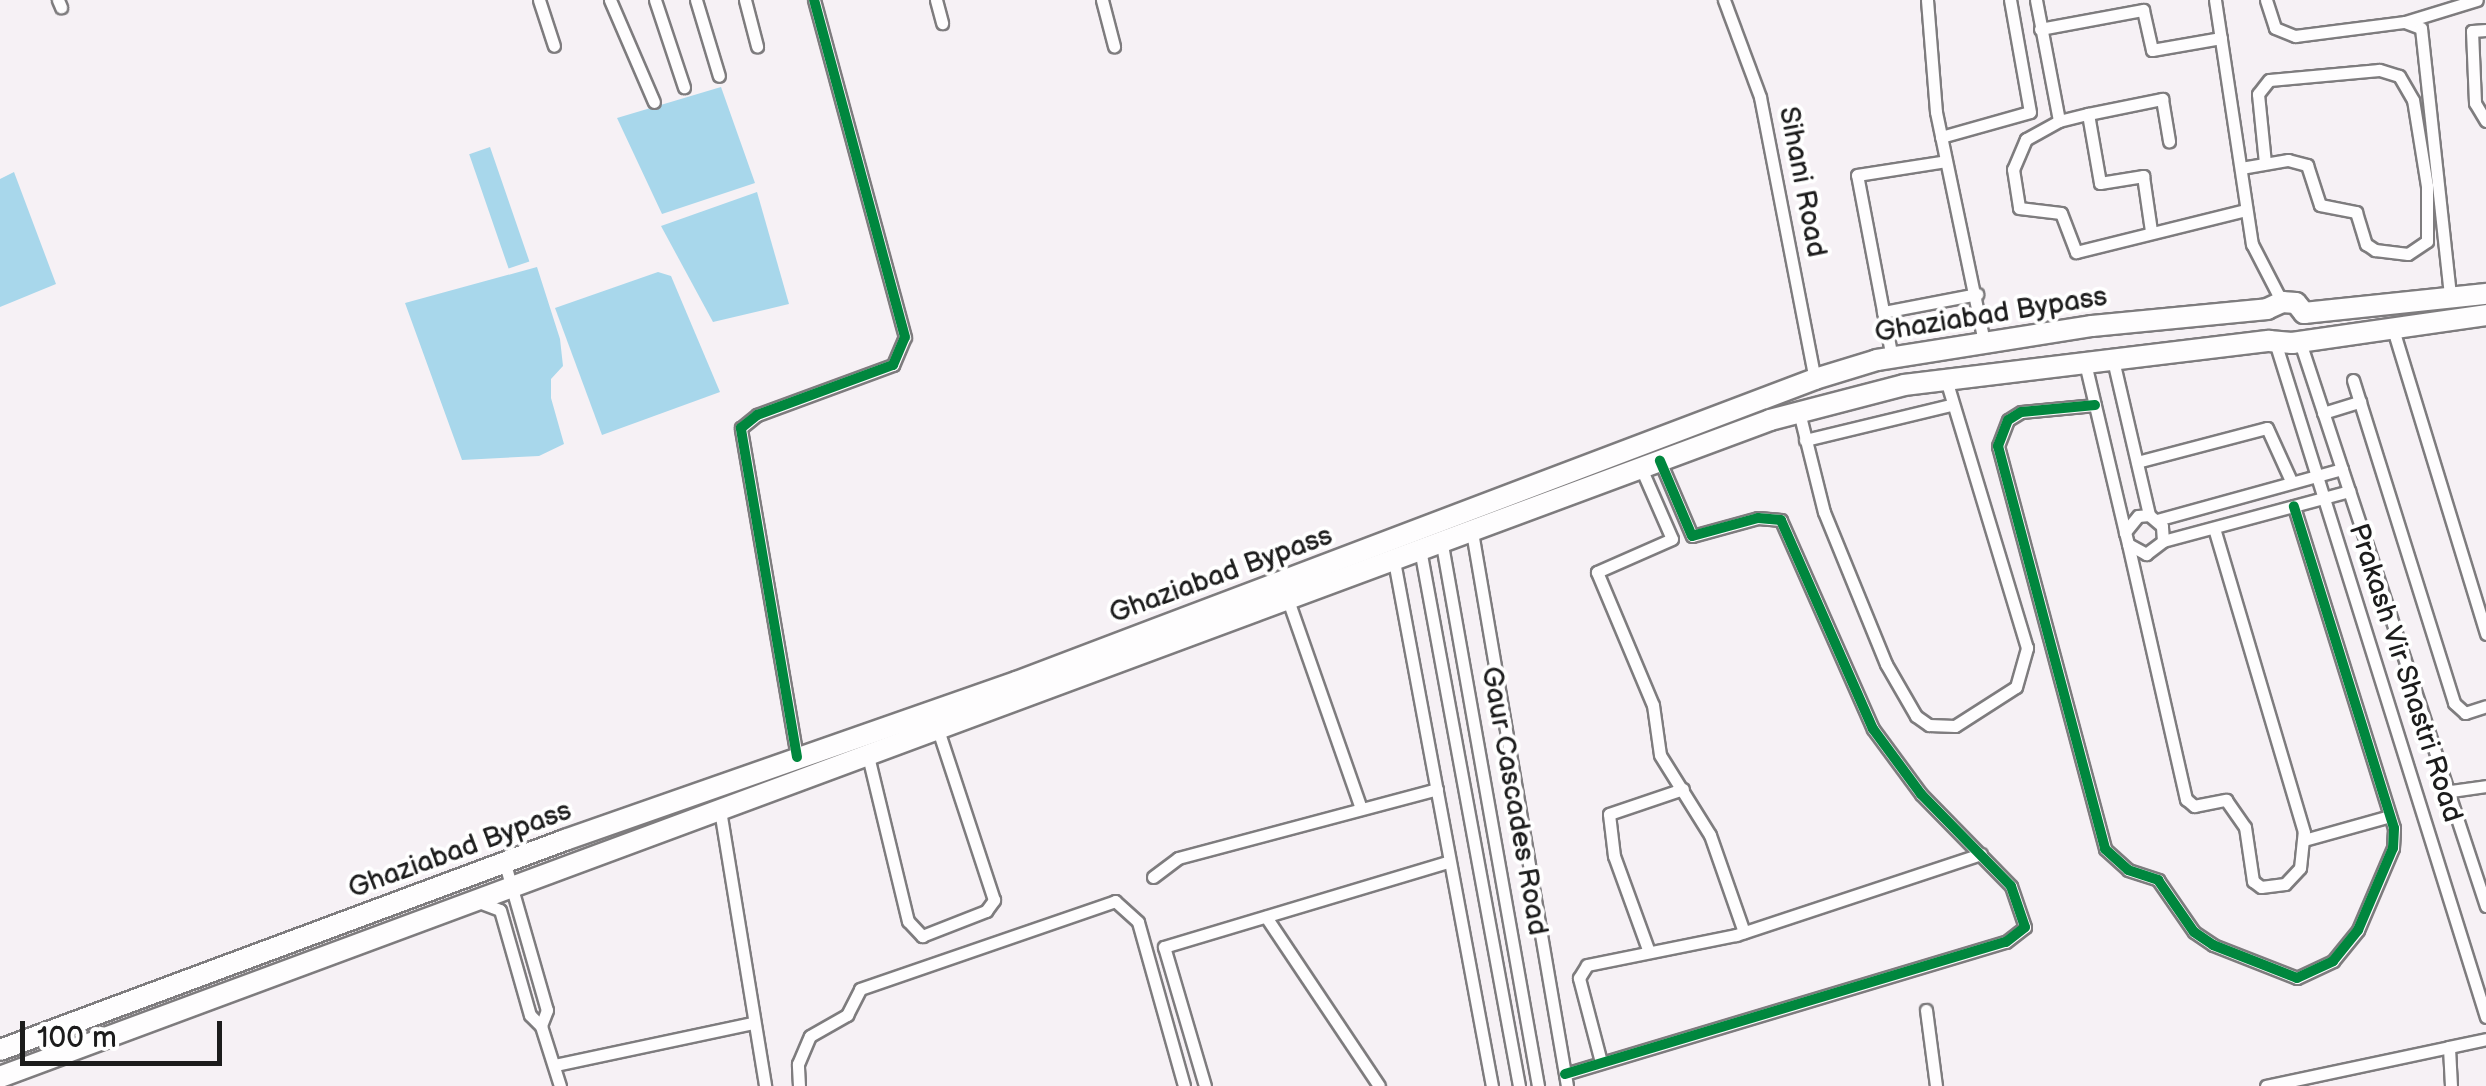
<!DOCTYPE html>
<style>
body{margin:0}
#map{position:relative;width:2486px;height:1086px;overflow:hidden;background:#f6f1f5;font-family:"Balsamiq Sans",sans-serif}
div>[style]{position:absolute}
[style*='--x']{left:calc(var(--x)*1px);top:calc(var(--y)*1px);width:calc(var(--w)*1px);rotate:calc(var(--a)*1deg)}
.water>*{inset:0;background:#a8d7eb;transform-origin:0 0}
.roads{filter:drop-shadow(2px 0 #7e7c7e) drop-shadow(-2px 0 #7e7c7e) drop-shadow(0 2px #7e7c7e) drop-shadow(0 -2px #7e7c7e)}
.street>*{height:11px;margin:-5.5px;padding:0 5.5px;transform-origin:5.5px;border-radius:5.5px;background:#fefdfe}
.highway>*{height:20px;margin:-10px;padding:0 10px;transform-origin:10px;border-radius:10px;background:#fefdfe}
.cycleway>*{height:10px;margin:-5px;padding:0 5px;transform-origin:5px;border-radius:5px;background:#00873e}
span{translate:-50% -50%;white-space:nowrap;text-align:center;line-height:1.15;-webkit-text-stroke:8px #fff;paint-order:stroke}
.street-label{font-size:28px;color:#1c1c1c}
.scale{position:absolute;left:20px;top:1021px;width:202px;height:45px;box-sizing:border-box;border:5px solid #1c1c1c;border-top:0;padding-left:12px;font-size:30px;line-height:35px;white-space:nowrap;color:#1c1c1c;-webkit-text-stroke:8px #fff;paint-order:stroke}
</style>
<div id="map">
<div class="water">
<i style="clip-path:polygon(721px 87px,755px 183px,662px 214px,617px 118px)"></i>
<i style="left:490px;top:147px;width:121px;height:22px;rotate:71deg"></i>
<i style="clip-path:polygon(14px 172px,56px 284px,0 307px,0 179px)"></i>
<i style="clip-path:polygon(757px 192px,789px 304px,713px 322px,661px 226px)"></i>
<i style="clip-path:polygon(537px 267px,560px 339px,563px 366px,551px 379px,551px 398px,564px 444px,539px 456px,462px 460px,405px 303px)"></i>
<i style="clip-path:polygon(658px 272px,671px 276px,720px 392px,602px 435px,555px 308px)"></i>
</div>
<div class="roads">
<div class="street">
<i style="--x:58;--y:0;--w:8;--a:67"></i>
<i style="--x:539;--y:0;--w:48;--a:71.9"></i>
<i style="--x:610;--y:0;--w:111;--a:66.7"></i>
<i style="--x:655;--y:0;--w:92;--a:71.6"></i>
<i style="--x:696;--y:0;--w:79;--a:73.2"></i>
<i style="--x:745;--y:0;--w:48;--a:75.4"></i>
<i style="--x:936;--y:0;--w:24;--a:75"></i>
<i style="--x:1102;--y:0;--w:48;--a:75.4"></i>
<i style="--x:1724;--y:0;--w:103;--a:69.6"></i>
<i style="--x:1760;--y:97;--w:287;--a:79"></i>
<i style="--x:1927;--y:0;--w:112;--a:85.4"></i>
<i style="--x:1936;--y:112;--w:234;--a:78.2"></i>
<i style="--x:2036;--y:0;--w:123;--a:79.2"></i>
<i style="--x:2059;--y:121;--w:38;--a:151"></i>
<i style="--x:2026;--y:139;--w:33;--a:113"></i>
<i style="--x:2013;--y:169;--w:39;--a:81"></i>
<i style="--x:2019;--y:208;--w:42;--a:6.8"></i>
<i style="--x:2061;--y:213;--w:42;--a:69"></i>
<i style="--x:2076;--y:252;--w:175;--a:-13.9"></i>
<i style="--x:2215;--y:0;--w:247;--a:81.4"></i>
<i style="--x:2252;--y:244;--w:65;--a:62.7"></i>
<i style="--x:2266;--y:0;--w:29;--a:72"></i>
<i style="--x:2275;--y:28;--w:22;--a:22"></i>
<i style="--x:2295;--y:36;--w:111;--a:-7.3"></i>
<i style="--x:2405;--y:22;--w:17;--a:21"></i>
<i style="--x:2421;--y:28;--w:271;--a:83.8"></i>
<i style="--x:2405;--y:22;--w:75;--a:-17"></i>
<i style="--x:2040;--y:29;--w:105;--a:-10.5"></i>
<i style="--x:2143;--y:10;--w:41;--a:77.3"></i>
<i style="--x:2152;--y:50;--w:70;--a:-9.9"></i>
<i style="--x:2486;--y:30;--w:14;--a:176"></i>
<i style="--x:2472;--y:31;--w:72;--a:87.6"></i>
<i style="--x:2475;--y:103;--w:21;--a:59"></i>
<i style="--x:2088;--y:114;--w:76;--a:-11.5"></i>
<i style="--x:2162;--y:99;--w:43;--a:80.5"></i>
<i style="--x:2059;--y:121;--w:30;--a:-14"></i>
<i style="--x:2088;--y:114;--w:70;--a:80.1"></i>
<i style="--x:2100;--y:183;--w:44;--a:-9.2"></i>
<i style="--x:2143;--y:176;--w:56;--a:81.7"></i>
<i style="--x:1941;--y:137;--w:92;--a:-15.7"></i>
<i style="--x:2030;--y:112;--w:114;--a:-100.1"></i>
<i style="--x:2241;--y:168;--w:48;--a:-9.7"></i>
<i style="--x:2288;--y:160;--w:20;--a:15"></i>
<i style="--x:2307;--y:165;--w:42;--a:72"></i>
<i style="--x:2320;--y:205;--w:37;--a:11"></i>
<i style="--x:2356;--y:212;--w:34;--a:73"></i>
<i style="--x:2366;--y:244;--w:11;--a:34"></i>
<i style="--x:2375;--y:250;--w:33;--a:7"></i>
<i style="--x:2408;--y:254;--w:23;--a:-34"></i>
<i style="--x:2427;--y:241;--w:55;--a:-90"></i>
<i style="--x:2427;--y:186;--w:87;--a:-99.2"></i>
<i style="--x:2413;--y:100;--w:28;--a:-120"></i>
<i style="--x:2399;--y:76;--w:21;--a:-163"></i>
<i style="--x:2379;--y:70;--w:110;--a:174.8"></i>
<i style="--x:2269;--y:80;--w:18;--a:128"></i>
<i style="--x:2258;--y:94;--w:69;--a:84.2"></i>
<i style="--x:1883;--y:312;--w:96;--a:-10.8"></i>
<i style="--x:2392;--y:326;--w:322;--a:73"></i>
<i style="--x:2299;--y:339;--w:597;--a:71.75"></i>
<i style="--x:2276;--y:345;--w:704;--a:72.65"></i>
<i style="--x:1892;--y:358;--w:186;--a:-100.8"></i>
<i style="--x:1857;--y:175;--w:90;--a:-8.9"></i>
<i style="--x:2113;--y:360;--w:159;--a:76.9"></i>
<i style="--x:2085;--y:363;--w:174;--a:76.7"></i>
<i style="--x:2353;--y:380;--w:338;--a:72.6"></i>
<i style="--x:2454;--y:703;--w:15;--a:42"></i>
<i style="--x:2465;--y:713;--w:22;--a:-18"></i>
<i style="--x:2095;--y:405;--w:74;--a:174.6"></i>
<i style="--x:2021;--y:412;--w:15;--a:148"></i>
<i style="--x:2008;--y:420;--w:28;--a:111"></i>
<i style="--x:1998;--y:446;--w:417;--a:75.1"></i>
<i style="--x:2105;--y:849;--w:31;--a:42"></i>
<i style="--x:2128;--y:870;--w:32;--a:18"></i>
<i style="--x:2158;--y:880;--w:63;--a:55.3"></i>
<i style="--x:2194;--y:932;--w:23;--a:34"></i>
<i style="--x:2213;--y:945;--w:90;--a:21.4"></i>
<i style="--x:2297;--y:978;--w:40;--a:-25"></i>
<i style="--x:2333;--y:961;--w:40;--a:-51"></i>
<i style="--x:2358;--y:930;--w:89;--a:-66.9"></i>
<i style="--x:2393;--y:848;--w:20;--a:-87"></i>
<i style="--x:2394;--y:828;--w:337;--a:-107.3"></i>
<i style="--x:1799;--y:412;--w:103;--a:76"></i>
<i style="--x:1824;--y:512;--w:164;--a:67.8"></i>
<i style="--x:1886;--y:664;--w:60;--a:60"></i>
<i style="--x:1916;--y:716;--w:16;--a:35"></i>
<i style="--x:1929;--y:725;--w:26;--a:2"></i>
<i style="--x:1955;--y:726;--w:72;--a:-32.6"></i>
<i style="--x:2016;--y:687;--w:41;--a:-74.2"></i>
<i style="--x:2027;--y:648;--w:280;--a:-106.8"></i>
<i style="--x:2323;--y:413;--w:39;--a:-17"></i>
<i style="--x:1805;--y:440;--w:150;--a:-13.5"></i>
<i style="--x:2137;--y:462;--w:134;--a:-14.7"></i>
<i style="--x:2267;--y:428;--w:58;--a:65.6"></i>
<i style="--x:1641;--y:468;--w:77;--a:66.4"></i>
<i style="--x:1672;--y:539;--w:82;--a:156.3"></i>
<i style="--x:1597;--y:572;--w:144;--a:67.2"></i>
<i style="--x:1653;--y:705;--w:50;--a:82"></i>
<i style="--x:1660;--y:755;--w:94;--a:58"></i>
<i style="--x:1710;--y:835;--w:103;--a:70.7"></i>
<i style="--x:2157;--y:520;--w:192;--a:-15.4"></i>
<i style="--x:1472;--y:532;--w:562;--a:80.27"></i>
<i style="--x:1441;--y:539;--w:556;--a:79.94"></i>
<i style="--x:2163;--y:541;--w:15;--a:-94"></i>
<i style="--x:2162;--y:526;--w:17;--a:-140"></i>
<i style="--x:2149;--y:515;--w:11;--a:175"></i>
<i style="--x:2138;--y:516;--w:21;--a:129"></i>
<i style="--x:2125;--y:532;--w:12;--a:76"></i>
<i style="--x:2128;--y:544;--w:21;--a:29"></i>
<i style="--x:2146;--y:554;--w:21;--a:-37"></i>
<i style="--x:2163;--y:541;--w:193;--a:-15"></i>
<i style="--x:2128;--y:544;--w:262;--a:77.2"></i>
<i style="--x:2186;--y:799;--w:11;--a:41"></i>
<i style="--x:2194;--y:806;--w:33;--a:-11"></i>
<i style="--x:2226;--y:800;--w:33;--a:55"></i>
<i style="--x:2245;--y:827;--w:55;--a:81.6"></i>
<i style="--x:2253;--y:881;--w:10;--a:37"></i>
<i style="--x:2261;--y:887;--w:24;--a:-7"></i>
<i style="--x:2285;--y:884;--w:22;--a:-47"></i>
<i style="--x:2300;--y:868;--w:36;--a:-84"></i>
<i style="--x:2304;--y:832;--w:317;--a:-106.5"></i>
<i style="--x:1420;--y:549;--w:546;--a:79.55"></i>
<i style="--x:1394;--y:561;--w:534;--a:79.43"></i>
<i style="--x:1288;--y:600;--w:221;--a:70.7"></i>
<i style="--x:868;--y:756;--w:170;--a:76.4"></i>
<i style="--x:908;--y:921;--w:21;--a:47"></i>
<i style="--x:922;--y:936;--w:69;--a:-21.3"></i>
<i style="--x:986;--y:911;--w:14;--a:-54"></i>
<i style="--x:994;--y:900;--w:179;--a:-108.2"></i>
<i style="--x:797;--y:757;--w:334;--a:-99.7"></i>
<i style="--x:741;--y:428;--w:21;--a:-39"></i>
<i style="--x:757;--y:415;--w:145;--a:-20.2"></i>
<i style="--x:893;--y:365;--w:30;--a:-67"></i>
<i style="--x:905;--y:337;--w:349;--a:-105.1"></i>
<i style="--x:2451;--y:791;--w:35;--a:-8"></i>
<i style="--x:720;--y:810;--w:280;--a:80.7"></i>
<i style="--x:2304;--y:840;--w:89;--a:-15.6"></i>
<i style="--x:505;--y:864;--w:152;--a:74"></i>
<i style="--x:547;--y:1010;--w:17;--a:111"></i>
<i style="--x:1153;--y:877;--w:31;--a:-37"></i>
<i style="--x:1178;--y:858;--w:268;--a:-14.9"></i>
<i style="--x:479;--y:902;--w:22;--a:21"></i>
<i style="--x:500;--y:910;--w:109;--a:74.1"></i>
<i style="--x:530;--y:1015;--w:16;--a:45"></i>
<i style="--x:541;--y:1026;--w:63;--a:72.4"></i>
<i style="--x:1266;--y:917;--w:203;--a:56.2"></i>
<i style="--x:1649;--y:952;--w:102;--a:-110"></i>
<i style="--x:1614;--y:856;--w:42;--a:-96.8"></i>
<i style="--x:1609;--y:814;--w:78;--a:-18.7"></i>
<i style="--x:1926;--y:1010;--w:77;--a:82.5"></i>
<i style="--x:1601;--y:1062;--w:87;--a:-104.7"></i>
<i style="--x:1579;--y:978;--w:15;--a:-58"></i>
<i style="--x:1587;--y:965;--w:152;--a:-11.4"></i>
<i style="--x:1736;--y:935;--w:258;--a:-18.3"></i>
<i style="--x:555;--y:1065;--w:202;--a:-12"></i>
<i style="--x:1565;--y:1074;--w:460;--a:-16.7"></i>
<i style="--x:2006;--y:942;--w:24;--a:-38"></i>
<i style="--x:2025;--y:927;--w:43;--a:-108.9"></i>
<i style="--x:2011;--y:886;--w:129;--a:-134.4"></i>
<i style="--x:1921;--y:794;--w:81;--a:-126.4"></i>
<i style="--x:1873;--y:729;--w:228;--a:-113.8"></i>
<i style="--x:1781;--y:520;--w:23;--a:-175"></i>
<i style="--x:1758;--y:518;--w:68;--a:164.7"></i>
<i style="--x:1692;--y:536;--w:82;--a:-113.1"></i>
<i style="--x:799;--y:1086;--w:22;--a:-93"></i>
<i style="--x:798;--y:1064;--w:30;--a:-67"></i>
<i style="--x:810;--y:1036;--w:43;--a:-29.6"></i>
<i style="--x:847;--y:1015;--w:29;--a:-63"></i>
<i style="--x:860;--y:989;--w:270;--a:-19"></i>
<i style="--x:1115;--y:901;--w:31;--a:42"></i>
<i style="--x:1138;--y:922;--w:170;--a:74.3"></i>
<i style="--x:1205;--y:1086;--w:145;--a:-106.4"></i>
<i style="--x:1164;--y:947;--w:296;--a:-16.7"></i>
<i style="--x:2266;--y:1086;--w:187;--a:-12"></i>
<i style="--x:2451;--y:1086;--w:39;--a:-93"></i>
<i style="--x:2449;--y:1047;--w:38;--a:-12"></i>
</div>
<div class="highway">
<i style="--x:2304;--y:313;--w:183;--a:-6"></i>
<i style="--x:0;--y:1050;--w:603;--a:-20.39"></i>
<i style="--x:565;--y:840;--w:478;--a:-19.3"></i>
<i style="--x:1016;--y:682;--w:855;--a:-20.77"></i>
<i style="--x:1815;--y:379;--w:65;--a:-17"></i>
<i style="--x:1877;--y:360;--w:218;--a:-9"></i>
<i style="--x:2092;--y:326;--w:176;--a:-5.5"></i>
<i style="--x:2267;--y:309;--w:17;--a:-25"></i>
<i style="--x:2282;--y:302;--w:14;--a:4"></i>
<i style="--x:2296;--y:303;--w:13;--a:51"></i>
<i style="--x:0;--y:1077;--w:1888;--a:-20.36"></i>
<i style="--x:1770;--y:420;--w:138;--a:-14.6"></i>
<i style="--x:1904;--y:385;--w:368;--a:-6.9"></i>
<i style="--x:2269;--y:341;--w:23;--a:5"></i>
<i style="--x:2292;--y:343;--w:196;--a:-8.2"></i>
</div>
</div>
<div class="cycleway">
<i style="--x:2095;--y:405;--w:74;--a:174.6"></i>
<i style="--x:2021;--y:412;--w:15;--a:148"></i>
<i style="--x:2008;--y:420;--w:28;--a:111"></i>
<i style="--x:1998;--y:446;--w:417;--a:75.1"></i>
<i style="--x:2105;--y:849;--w:31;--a:42"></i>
<i style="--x:2128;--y:870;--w:32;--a:18"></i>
<i style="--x:2158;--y:880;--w:63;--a:55.3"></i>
<i style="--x:2194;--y:932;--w:23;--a:34"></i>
<i style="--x:2213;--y:945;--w:90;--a:21.4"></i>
<i style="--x:2297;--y:978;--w:40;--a:-25"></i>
<i style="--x:2333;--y:961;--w:40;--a:-51"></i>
<i style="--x:2358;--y:930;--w:89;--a:-66.9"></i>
<i style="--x:2393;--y:848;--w:20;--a:-87"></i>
<i style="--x:2394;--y:828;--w:337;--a:-107.3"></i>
<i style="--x:797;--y:757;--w:334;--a:-99.7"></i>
<i style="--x:741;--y:428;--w:21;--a:-39"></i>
<i style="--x:757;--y:415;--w:145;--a:-20.2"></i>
<i style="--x:893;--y:365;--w:30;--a:-67"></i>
<i style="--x:905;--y:337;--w:349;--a:-105.1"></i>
<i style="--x:1565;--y:1074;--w:460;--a:-16.7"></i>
<i style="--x:2006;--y:942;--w:24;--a:-38"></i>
<i style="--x:2025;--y:927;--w:43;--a:-108.9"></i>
<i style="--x:2011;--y:886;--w:129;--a:-134.4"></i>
<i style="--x:1921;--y:794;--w:81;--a:-126.4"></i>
<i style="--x:1873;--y:729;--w:228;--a:-113.8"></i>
<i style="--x:1781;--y:520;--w:23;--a:-175"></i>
<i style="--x:1758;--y:518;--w:68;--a:164.7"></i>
<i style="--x:1692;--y:536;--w:82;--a:-113.1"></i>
</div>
<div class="street-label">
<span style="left:1802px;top:182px;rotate:79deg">Sihani Road</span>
<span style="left:1991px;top:315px;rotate:-9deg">Ghaziabad Bypass</span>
<span style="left:1221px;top:575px;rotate:-20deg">Ghaziabad Bypass</span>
<span style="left:2405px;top:673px;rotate:72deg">Prakash Vir Shastri Road</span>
<span style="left:1514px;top:801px;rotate:80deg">Gaur Cascades Road</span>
<span style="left:460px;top:850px;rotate:-20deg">Ghaziabad Bypass</span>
</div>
<div class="scale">100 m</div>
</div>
